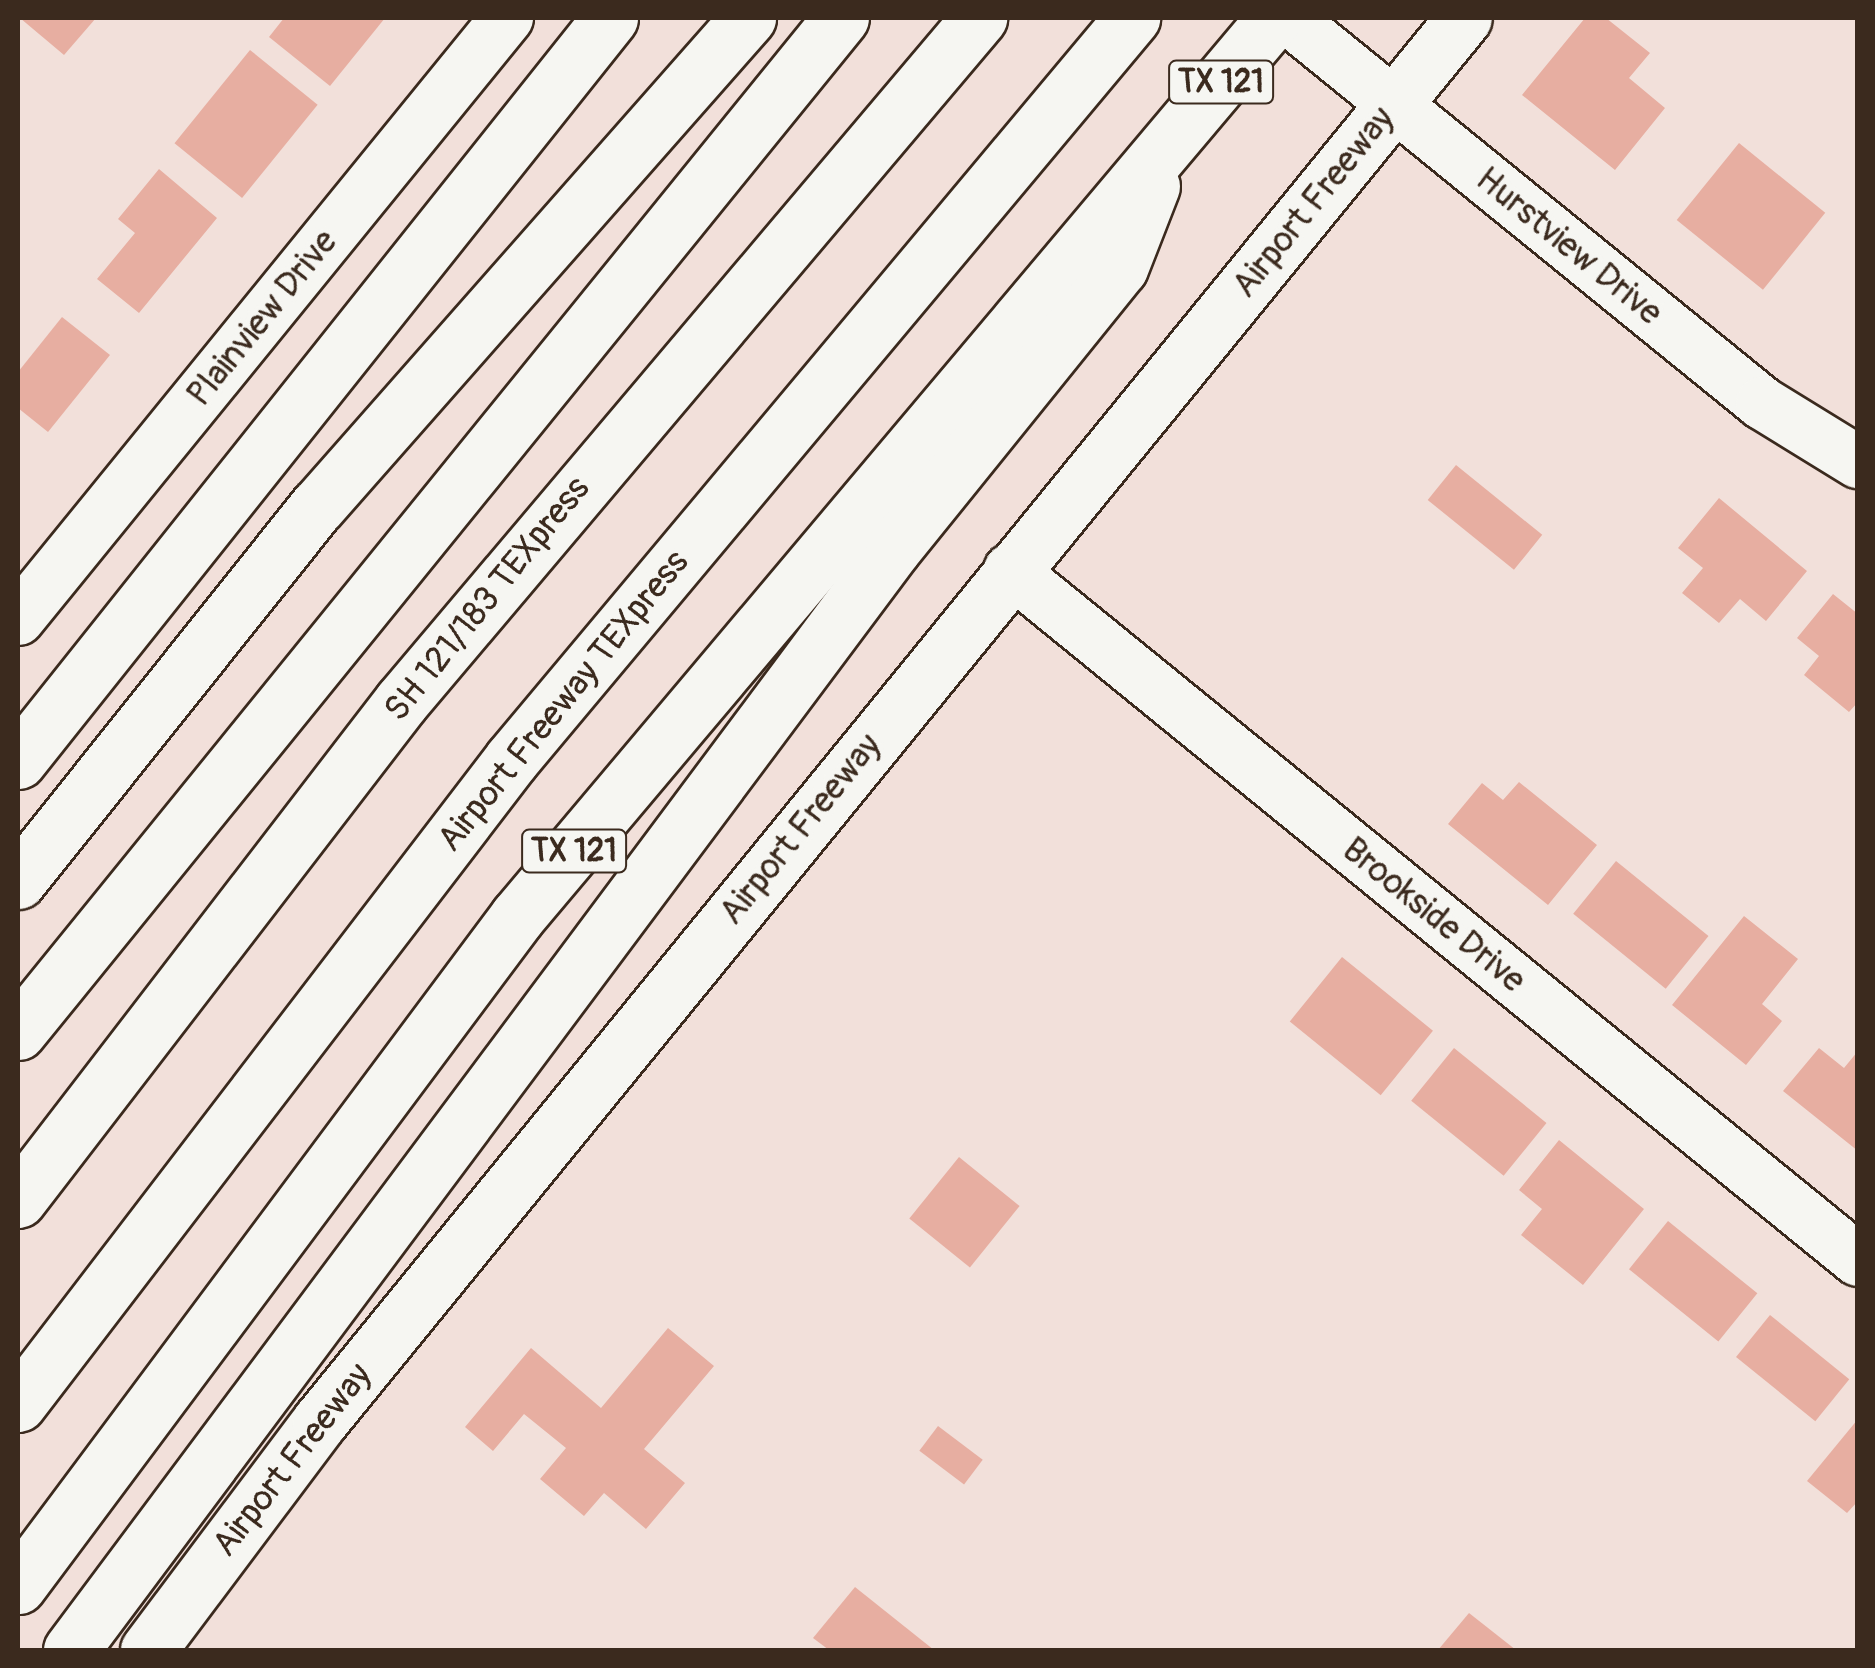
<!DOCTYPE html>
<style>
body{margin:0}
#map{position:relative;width:1875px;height:1668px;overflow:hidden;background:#f2e0da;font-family:Pangolin,sans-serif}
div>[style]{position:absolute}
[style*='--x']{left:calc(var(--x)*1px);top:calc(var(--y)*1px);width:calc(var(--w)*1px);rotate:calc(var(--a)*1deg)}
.building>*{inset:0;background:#e7aea1;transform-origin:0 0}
.roads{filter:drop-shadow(2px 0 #3b2a1e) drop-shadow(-2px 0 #3b2a1e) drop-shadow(0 2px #3b2a1e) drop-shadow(0 -2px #3b2a1e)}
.minor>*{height:52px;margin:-26px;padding:0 26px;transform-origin:26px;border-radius:26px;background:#f6f6f2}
.major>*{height:55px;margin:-27.5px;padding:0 27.5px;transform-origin:27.5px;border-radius:27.5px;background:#f6f6f2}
.highway>*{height:55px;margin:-27.5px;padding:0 27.5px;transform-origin:27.5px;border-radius:27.5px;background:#f6f6f2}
span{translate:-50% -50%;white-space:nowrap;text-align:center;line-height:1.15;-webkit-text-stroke:9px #f6f6f2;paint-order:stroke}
.shield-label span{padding:2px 8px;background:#f6f6f2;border:2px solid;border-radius:8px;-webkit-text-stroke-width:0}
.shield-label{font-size:32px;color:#3b2a1e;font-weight:700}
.street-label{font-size:35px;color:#3b2a1e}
.frame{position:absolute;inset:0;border:20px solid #3b2a1e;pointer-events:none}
</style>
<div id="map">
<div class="building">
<i style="clip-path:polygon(20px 18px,96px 18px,64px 55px)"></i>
<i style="clip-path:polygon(284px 18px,385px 18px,330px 86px,269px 37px)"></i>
<i style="clip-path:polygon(1585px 18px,1606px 18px,1650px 53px,1629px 78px,1665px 108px,1615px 170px,1522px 95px)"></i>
<i style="left:250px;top:50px;width:87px;height:120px;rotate:39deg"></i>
<i style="left:1739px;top:143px;width:111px;height:99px;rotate:39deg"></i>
<i style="clip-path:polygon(159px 169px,217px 218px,139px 313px,97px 279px,135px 233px,118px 219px)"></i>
<i style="clip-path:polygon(62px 317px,110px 355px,48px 432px,18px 408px,18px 372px)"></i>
<i style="left:1456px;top:465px;width:111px;height:45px;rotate:39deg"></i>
<i style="clip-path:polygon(1719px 498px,1807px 571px,1766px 621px,1740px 599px,1719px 623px,1682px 593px,1703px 568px,1678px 548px)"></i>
<i style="clip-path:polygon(1833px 594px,1858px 614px,1858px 702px,1849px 712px,1804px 675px,1819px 656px,1797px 638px)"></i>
<i style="clip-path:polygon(1519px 782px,1597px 845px,1548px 905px,1448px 824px,1482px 783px,1503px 800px)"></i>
<i style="left:1616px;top:861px;width:119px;height:68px;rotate:39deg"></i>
<i style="clip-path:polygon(1744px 916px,1798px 959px,1762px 1004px,1782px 1021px,1746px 1065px,1672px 1005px)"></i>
<i style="left:1342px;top:957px;width:117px;height:83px;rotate:39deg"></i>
<i style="left:1454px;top:1048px;width:119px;height:68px;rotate:39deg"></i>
<i style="clip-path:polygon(1819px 1048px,1844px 1068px,1858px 1051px,1858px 1151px,1783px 1091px)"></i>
<i style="clip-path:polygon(1559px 1140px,1644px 1209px,1583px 1285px,1521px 1235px,1542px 1209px,1519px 1190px)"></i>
<i style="left:959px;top:1157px;width:78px;height:79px;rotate:39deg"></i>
<i style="left:1668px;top:1221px;width:115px;height:62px;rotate:39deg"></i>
<i style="left:1770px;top:1315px;width:102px;height:54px;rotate:39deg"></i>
<i style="clip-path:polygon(668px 1328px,714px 1366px,644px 1449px,685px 1483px,646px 1529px,604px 1493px,584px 1516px,540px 1479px,566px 1448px,524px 1414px,493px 1451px,465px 1427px,531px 1348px,601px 1408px)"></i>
<i style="clip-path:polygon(1858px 1419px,1858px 1501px,1847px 1513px,1807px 1481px)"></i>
<i style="left:938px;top:1426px;width:56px;height:31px;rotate:37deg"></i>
<i style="clip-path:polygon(855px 1587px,934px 1650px,829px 1650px,813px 1638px)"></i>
<i style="clip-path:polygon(1469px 1613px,1516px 1650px,1438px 1650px)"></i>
</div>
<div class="roads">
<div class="minor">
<i style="--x:1288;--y:18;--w:611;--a:39.08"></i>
<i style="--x:1762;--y:403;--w:113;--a:31.6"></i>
<i style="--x:1010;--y:570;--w:1093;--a:39.13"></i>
<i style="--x:18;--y:619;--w:775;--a:-50.87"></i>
</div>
<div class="major">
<i style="--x:18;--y:761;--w:950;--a:-51.45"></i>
<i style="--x:148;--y:1650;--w:286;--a:-53.1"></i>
<i style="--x:320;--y:1421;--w:1810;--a:-50.81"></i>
</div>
<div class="highway">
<i style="--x:18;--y:881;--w:479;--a:-51.4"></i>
<i style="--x:317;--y:507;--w:652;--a:-48.61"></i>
<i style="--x:18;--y:1032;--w:1306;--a:-50.94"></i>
<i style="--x:18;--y:1200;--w:628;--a:-52.44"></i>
<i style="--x:401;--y:702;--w:896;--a:-49.8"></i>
<i style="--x:18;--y:1404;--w:811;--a:-52.56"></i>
<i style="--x:511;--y:760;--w:968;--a:-50.07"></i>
<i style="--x:18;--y:1586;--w:835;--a:-53.28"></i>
<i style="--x:517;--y:917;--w:1175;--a:-49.9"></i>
<i style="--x:71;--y:1650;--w:1374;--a:-53.26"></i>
<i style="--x:893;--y:549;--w:361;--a:-51.1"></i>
<i style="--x:1120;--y:268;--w:88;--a:-68.7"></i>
</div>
</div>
<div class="shield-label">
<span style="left:1221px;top:82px">TX 121</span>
<span style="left:574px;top:851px">TX 121</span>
</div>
<div class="street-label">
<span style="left:1313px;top:202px;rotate:-51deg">Airport Freeway</span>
<span style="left:1569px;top:246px;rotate:39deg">Hurstview Drive</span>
<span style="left:262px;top:318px;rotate:-51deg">Plainview Drive</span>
<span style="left:487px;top:599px;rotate:-51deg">SH 121/183 TEXpress</span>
<span style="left:563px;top:701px;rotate:-51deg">Airport Freeway TEXpress</span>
<span style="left:800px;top:829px;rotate:-51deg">Airport Freeway</span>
<span style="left:1434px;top:915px;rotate:39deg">Brookside Drive</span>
<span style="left:292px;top:1460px;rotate:-52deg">Airport Freeway</span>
</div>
<div class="frame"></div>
</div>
